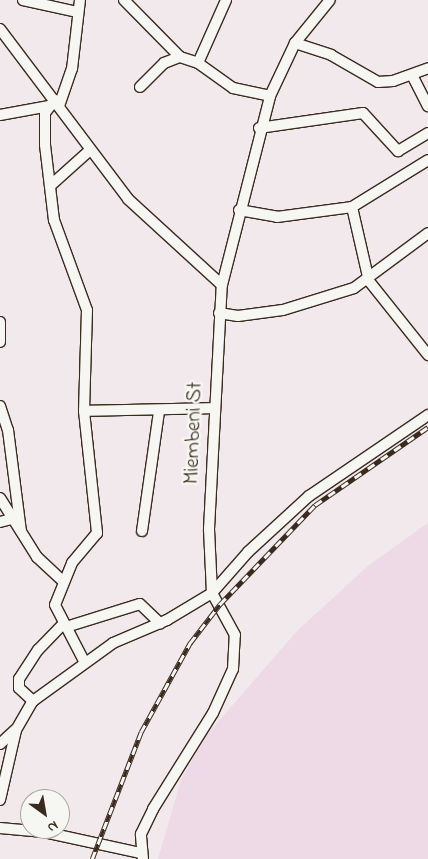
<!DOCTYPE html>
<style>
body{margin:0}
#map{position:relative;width:428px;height:859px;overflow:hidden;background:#f2e9ed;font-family:"Indie Flower",sans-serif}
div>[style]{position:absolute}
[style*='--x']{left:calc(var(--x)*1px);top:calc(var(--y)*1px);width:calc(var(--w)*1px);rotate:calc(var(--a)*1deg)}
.built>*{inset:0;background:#eed9e7}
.roads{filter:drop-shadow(1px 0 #3b2a1e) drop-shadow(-1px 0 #3b2a1e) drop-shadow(0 1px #3b2a1e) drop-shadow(0 -1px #3b2a1e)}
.minor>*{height:10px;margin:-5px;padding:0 5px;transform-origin:5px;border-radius:5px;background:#f6f6f2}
.rail>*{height:4.5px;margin-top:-2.25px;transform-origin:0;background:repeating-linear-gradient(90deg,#f6f6f2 0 8px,#3b2a1e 0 16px);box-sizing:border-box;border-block:1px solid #3b2a1e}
span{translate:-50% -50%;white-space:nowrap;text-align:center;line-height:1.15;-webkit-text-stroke:5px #f6f6f2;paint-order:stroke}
.street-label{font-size:21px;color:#3b2a1e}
.north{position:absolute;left:20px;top:789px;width:50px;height:50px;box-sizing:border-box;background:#f6f6f2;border:1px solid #aba49d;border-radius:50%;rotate:148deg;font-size:14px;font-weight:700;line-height:20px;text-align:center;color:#3b2a1e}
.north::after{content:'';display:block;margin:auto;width:18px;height:22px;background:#3b2a1e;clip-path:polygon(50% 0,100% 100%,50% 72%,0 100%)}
</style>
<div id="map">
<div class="built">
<i style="clip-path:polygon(428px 523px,428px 859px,158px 859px,181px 780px,205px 737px,298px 630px,369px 565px)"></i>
</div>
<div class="roads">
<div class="minor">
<i style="--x:23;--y:0;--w:55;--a:12.5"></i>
<i style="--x:124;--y:0;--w:80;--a:45.5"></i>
<i style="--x:0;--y:29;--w:213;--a:53"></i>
<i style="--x:128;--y:199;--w:127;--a:42.5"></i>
<i style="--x:295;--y:43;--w:38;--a:18"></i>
<i style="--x:331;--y:55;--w:54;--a:29.9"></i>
<i style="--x:378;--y:82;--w:15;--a:-4"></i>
<i style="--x:393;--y:81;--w:37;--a:-20"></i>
<i style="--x:198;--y:63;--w:69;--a:-66"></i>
<i style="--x:412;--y:75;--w:35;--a:63"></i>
<i style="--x:140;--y:87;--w:34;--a:-45"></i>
<i style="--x:164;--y:63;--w:17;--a:-21"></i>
<i style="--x:180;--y:57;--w:19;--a:18"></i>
<i style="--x:198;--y:63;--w:43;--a:35.5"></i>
<i style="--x:233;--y:88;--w:38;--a:12"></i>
<i style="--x:55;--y:100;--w:16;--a:128"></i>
<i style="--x:45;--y:113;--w:32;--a:90"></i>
<i style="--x:45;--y:145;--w:76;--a:83.2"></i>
<i style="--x:54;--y:220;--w:96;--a:69.9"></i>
<i style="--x:87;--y:310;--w:101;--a:91.7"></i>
<i style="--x:84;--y:411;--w:123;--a:83.9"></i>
<i style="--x:97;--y:533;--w:39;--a:130"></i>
<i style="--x:72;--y:563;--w:45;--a:112"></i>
<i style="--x:55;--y:605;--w:63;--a:62.6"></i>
<i style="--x:59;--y:106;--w:39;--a:-71"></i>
<i style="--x:72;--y:69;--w:69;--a:-83.4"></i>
<i style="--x:0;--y:115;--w:50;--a:-10.4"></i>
<i style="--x:259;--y:128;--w:105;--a:-8.2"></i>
<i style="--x:363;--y:113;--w:52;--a:47.4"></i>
<i style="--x:398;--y:151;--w:35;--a:-31"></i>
<i style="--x:50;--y:186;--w:52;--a:-41.9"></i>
<i style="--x:352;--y:207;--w:89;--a:-31.7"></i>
<i style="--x:239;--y:210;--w:39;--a:10"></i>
<i style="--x:277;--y:217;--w:76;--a:-7.6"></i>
<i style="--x:352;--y:207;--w:76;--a:77.1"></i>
<i style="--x:369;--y:281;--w:95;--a:51.4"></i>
<i style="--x:219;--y:313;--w:19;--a:9"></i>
<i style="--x:238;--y:316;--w:45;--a:-7.6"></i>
<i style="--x:283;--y:310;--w:74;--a:-17.2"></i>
<i style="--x:354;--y:288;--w:92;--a:-36.6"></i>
<i style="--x:0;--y:322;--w:20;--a:90"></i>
<i style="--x:0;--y:406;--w:25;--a:72"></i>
<i style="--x:8;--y:430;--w:102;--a:82.7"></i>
<i style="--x:84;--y:411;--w:130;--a:-1.3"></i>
<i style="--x:0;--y:498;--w:70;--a:57.9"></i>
<i style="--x:37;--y:557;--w:35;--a:43"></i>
<i style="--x:0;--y:522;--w:16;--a:-15"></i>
<i style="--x:142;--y:531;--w:121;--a:-81.9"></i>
<i style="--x:66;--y:627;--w:77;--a:-17.3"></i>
<i style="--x:140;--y:604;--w:28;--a:44"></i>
<i style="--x:33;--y:701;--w:19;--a:-137"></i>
<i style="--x:19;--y:688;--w:9;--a:-90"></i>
<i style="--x:19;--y:679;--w:35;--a:-57"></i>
<i style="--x:38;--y:650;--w:37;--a:-46"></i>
<i style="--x:0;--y:744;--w:21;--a:-43"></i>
<i style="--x:0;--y:800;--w:72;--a:-77.1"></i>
<i style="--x:16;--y:730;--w:34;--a:-60"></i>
<i style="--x:33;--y:701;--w:99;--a:-35.9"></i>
<i style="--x:113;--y:643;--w:59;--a:-23.1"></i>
<i style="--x:167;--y:620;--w:52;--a:-31"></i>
<i style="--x:212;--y:593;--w:55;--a:-48.7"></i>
<i style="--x:248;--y:552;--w:83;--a:-42.6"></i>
<i style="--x:309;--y:496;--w:144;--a:-34.2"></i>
<i style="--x:0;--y:828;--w:44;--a:5.2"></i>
<i style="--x:44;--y:832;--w:98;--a:12.3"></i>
<i style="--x:143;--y:859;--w:25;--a:-95"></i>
<i style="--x:141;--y:834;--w:28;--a:-64"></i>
<i style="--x:153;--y:809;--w:113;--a:-58"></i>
<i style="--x:213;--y:713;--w:48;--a:-65.6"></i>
<i style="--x:233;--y:669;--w:34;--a:-87"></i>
<i style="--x:235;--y:635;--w:48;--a:-118.7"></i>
<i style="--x:212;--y:593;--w:64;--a:-92.7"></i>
<i style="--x:209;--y:529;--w:244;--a:-87"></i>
<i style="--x:222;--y:285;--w:195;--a:-75.7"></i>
<i style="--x:270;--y:96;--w:59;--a:-64.7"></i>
<i style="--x:295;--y:43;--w:55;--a:-50.9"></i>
</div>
</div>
<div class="rail">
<i style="--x:92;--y:859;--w:136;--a:-68.9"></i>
<i style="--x:141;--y:732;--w:102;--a:-61.2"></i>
<i style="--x:190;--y:643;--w:49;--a:-52.4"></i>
<i style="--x:220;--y:604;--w:137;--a:-46.2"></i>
<i style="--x:315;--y:505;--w:137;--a:-34.6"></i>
</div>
<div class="street-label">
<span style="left:194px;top:433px;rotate:-88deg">Miembeni St</span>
</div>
<div class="north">N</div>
</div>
